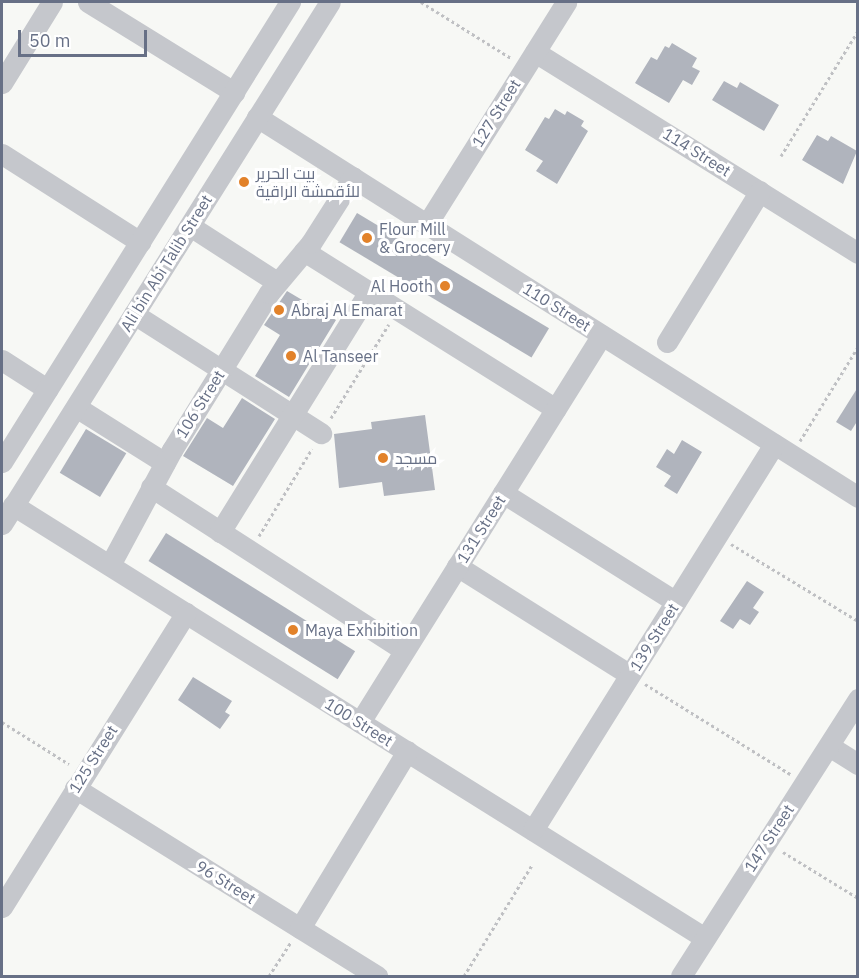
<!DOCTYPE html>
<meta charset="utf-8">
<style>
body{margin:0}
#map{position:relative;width:859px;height:978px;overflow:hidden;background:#f7f8f5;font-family:"IBM Plex Sans",Cairo,sans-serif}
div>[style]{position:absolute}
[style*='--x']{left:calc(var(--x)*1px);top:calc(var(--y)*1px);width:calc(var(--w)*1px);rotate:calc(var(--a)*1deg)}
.building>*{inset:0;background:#b0b4bd;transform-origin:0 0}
.path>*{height:3px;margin-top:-1.5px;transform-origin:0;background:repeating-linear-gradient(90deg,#bfc0c3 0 3px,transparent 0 6px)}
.minor>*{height:21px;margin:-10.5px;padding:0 10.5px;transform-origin:10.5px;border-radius:10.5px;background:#c5c7cc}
.dots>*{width:16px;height:16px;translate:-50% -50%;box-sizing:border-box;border:3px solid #fff;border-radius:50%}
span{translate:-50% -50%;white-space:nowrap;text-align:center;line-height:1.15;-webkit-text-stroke:6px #fff;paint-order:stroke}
.street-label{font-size:16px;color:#677086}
.poi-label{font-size:16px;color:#677086}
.left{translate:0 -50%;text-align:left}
.right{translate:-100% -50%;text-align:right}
.frame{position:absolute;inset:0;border:3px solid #677086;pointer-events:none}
.scale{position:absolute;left:18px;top:30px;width:129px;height:27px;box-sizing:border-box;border:3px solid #677086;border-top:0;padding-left:8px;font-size:18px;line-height:21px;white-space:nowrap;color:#677086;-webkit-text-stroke:4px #fff;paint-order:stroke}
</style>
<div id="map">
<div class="building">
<i style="clip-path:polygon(672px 43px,697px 58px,692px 67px,700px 71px,692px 85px,683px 80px,669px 103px,635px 83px,651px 57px,657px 60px,665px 46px,669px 48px)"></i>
<i style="clip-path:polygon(724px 81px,737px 88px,740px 82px,779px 105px,764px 131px,712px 100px)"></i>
<i style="clip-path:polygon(555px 109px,565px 115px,567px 111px,584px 121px,581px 126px,588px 131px,557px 184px,536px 171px,543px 161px,525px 150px,545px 117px,549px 119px)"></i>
<i style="clip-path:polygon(817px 135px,828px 141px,831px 136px,857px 151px,843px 184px,802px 160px)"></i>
<i style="left:357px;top:213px;width:224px;height:34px;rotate:31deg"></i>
<i style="clip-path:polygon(287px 291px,336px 320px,289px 397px,255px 376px,280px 335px,264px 325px)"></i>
<i style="clip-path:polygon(858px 387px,858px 420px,851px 431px,836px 422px)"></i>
<i style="clip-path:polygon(242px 398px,275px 419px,233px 486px,183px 456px,207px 418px,223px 428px)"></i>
<i style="clip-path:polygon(425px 415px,435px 490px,384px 496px,382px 482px,339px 488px,334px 434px,372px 429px,371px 422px)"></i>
<i style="left:86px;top:429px;width:47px;height:51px;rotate:31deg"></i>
<i style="clip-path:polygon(682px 440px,702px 452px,677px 494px,664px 486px,671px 476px,656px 467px,667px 449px,674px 454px)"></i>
<i style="left:166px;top:533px;width:223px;height:33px;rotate:32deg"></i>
<i style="clip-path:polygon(747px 581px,764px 592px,753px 608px,759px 612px,750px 625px,740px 619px,733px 629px,720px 621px)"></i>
<i style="clip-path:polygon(193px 677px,232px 701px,225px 712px,230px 715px,220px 729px,178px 700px)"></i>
</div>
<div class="path">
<i style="--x:421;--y:2;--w:106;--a:31.9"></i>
<i style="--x:781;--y:156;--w:147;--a:-58.4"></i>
<i style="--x:331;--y:418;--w:110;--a:-58.3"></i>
<i style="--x:800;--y:441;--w:110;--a:-58.3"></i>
<i style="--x:259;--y:536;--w:102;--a:-58.7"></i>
<i style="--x:731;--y:544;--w:149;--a:31.2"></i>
<i style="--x:645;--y:684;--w:171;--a:31.8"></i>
<i style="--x:2;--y:722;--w:79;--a:32.1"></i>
<i style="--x:783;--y:852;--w:88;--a:31.5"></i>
<i style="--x:269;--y:976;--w:40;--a:-57.1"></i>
<i style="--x:464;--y:976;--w:130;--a:-58.5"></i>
</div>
<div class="minor">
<i style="--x:88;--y:2;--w:172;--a:31.7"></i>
<i style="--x:535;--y:52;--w:380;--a:31.9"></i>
<i style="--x:2;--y:83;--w:95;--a:-58.3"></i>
<i style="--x:257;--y:117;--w:711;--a:32.3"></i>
<i style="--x:2;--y:154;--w:164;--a:32.5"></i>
<i style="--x:427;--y:224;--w:262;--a:-57.9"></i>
<i style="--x:190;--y:226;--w:103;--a:32.8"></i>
<i style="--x:304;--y:251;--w:297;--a:32.1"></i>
<i style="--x:134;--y:314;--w:222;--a:32.5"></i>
<i style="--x:667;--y:342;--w:177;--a:-58.4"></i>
<i style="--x:2;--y:360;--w:54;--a:32.8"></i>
<i style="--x:76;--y:407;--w:105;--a:32.2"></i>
<i style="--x:2;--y:462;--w:543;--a:-57.95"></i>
<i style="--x:151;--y:487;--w:301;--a:32.8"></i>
<i style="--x:503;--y:493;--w:204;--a:32.2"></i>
<i style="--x:13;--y:505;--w:816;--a:32.04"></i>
<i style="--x:2;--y:524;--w:616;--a:-57.86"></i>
<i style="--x:220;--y:532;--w:282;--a:-58.2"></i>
<i style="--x:110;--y:565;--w:131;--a:-61.7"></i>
<i style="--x:172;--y:450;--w:185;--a:-58.3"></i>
<i style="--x:269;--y:293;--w:65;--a:-50"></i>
<i style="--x:311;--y:243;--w:78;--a:-57.5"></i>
<i style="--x:457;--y:566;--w:204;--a:32.2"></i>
<i style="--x:360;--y:722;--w:456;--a:-58"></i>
<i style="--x:829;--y:746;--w:34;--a:32"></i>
<i style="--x:75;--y:788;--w:356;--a:31.9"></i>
<i style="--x:533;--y:830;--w:455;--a:-58"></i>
<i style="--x:2;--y:907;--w:347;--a:-58"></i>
<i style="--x:300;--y:928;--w:207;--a:-58.8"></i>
<i style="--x:681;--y:976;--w:329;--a:-57.4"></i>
</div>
<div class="dots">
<i style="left:244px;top:182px;background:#e2822a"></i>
<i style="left:367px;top:238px;background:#e2822a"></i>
<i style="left:445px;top:286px;background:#e2822a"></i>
<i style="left:279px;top:310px;background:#e2822a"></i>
<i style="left:291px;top:356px;background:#e2822a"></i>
<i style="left:383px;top:458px;background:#e2822a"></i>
<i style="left:293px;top:630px;background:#e2822a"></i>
</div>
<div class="street-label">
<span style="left:496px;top:113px;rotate:-58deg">127 Street</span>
<span style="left:697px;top:152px;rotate:32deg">114 Street</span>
<span style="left:166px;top:263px;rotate:-58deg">Ali bin Abi Talib Street</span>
<span style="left:557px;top:307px;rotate:32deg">110 Street</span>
<span style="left:200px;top:404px;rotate:-58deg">106 Street</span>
<span style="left:481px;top:529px;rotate:-58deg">131 Street</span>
<span style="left:654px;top:637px;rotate:-58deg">139 Street</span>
<span style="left:359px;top:722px;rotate:32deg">100 Street</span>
<span style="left:93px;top:759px;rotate:-58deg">125 Street</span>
<span style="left:769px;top:838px;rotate:-57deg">147 Street</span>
<span style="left:226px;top:882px;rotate:32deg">96 Street</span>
</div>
<div class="poi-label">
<span class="left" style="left:256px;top:182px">بيت الحرير<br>للأقمشة الراقية</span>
<span class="left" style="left:379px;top:238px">Flour Mill<br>&amp; Grocery</span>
<span class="right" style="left:433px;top:286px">Al Hooth</span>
<span class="left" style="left:291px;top:310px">Abraj Al Emarat</span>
<span class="left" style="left:303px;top:356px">Al Tanseer</span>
<span class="left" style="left:395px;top:458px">مسجد</span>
<span class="left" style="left:305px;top:630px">Maya Exhibition</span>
</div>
<div class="frame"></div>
<div class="scale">50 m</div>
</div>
